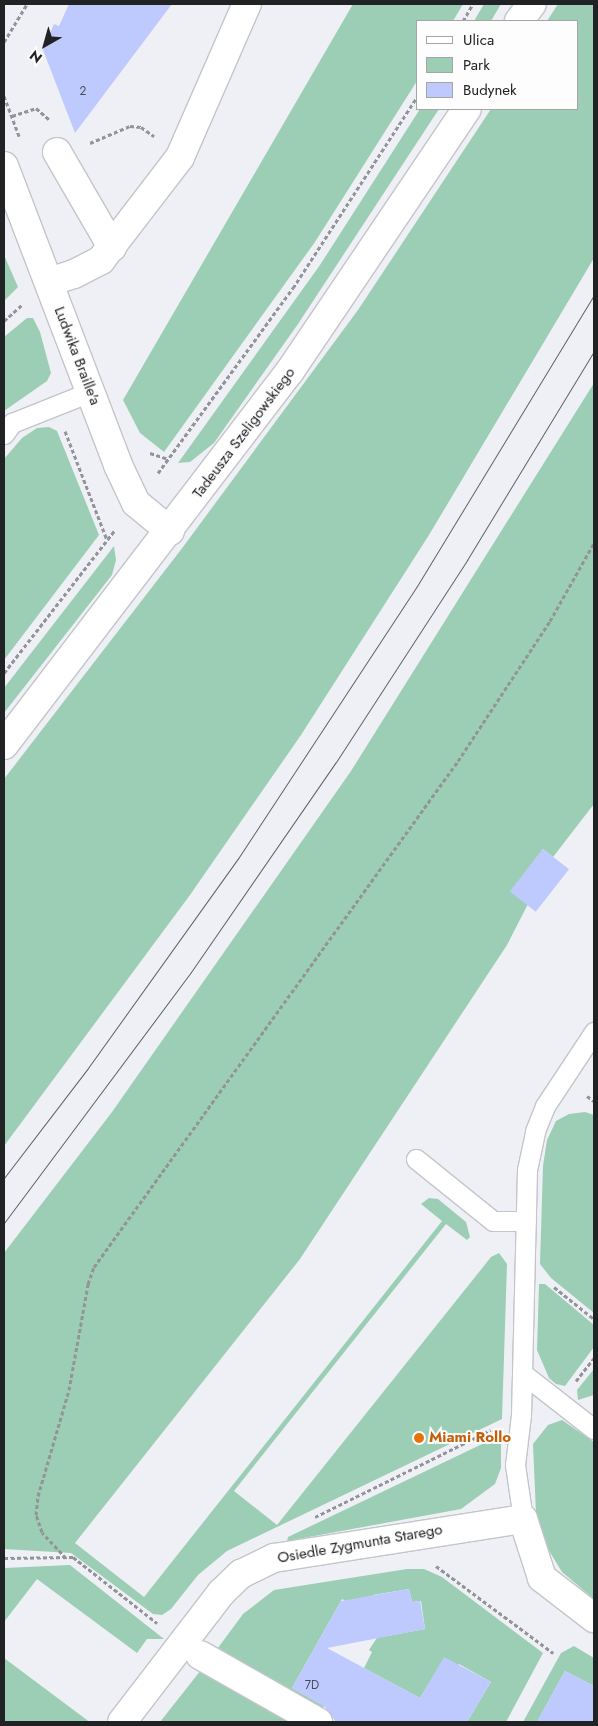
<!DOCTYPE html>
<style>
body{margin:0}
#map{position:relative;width:598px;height:1726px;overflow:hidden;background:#eff0f5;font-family:Jost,sans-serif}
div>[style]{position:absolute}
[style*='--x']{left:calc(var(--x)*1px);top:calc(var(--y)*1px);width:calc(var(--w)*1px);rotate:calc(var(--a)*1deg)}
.green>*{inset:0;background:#9bceb4}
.building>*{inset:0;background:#becafe;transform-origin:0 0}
.path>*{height:3px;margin-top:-1.5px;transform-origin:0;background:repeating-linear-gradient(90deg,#939497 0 4px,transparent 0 6.5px)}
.roads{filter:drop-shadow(1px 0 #c4c5ca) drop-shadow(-1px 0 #c4c5ca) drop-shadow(0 1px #c4c5ca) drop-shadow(0 -1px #c4c5ca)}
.service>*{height:19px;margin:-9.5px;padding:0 9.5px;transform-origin:9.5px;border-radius:9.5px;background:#fff}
.pedestrian>*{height:28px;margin:-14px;padding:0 14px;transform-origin:14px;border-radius:14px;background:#fff}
.minor>*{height:28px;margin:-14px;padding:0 14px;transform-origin:14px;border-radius:14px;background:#fff}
.tertiary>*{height:28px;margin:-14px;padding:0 14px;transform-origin:14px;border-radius:14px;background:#fff}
.tram>*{height:1px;margin:-0.5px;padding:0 0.5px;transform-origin:0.5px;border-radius:0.5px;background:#5f6063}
.dots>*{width:14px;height:14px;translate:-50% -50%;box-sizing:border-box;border:2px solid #fdfdfe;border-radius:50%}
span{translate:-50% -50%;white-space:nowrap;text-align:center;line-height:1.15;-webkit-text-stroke:4px #fdfdfe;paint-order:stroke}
.number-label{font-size:12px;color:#484c5a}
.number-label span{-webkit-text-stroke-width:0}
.street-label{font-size:15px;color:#212224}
.food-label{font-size:15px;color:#c56008;font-weight:700}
.left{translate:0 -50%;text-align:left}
.frame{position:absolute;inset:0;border:5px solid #212224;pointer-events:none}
.legend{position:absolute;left:416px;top:20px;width:162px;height:90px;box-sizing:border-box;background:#fdfdfe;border:1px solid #a5a5a7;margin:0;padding:6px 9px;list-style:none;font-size:15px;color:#212224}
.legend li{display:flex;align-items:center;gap:10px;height:25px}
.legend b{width:25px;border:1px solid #a5a5a7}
.north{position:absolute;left:20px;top:20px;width:50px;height:50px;-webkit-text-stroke:4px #fdfdfe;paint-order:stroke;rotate:218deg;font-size:14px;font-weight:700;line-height:20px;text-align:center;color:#212224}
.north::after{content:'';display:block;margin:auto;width:18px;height:22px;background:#212224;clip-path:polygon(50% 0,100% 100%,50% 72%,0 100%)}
</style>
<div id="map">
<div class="green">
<i style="clip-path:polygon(353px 4px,463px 4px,453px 21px,417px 21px,417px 81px,315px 242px,164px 452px,140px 433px,123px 400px)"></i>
<i style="clip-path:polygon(484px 4px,501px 4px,491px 21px,474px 21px)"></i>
<i style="clip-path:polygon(558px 4px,594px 4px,594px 258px,429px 535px,301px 735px,190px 895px,4px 1146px,4px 779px,183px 547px,358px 310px,491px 109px,577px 109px,577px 21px,547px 21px)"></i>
<i style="clip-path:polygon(420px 109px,439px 109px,298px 324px,214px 443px,190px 462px,178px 463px,320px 265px)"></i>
<i style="clip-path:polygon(4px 255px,18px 287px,4px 301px,4px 254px)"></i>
<i style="clip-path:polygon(27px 318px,33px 318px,40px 332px,51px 373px,47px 381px,4px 411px,4px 337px)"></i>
<i style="clip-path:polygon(594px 383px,594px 804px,553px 857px,543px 849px,511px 891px,528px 904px,507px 945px,300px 1259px,75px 1543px,144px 1597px,442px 1221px,421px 1204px,429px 1198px,438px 1199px,466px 1222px,470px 1237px,467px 1240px,446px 1224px,234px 1491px,277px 1525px,491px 1257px,499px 1253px,507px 1264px,502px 1419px,227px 1551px,198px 1575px,171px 1609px,162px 1615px,153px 1614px,71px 1553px,4px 1549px,4px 1253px,112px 1112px,351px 771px)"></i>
<i style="clip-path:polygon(49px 427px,57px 431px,99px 535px,4px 660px,4px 459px,22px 438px,37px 428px)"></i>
<i style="clip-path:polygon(114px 546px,116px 560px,112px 575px,4px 713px,4px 688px)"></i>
<i style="clip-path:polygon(585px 1112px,594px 1115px,594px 1313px,551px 1278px,540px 1264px,543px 1166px,547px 1140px,556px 1121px,569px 1114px)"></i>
<i style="clip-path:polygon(539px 1284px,545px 1284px,594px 1325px,594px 1347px,565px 1386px,556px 1384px,549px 1378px,537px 1350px)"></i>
<i style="clip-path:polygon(594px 1369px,594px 1395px,578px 1400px,577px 1390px)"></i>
<i style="clip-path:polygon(562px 1420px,594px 1442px,594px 1599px,562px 1572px,545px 1544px,536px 1514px,533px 1444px,548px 1425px)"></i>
<i style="clip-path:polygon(501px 1435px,501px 1468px,495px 1484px,461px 1509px,287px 1541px,288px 1537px)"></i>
<i style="clip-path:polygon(70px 1565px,164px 1639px,147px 1639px,137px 1653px,37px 1579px,4px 1622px,4px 1568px)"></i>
<i style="clip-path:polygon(407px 1569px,424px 1569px,442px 1577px,543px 1653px,506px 1722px,467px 1722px,491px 1682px,459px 1664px,443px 1691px,429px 1683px,420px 1698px,364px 1668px,372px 1652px,369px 1650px,380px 1633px,382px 1637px,425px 1629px,421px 1601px,412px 1602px,409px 1589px,373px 1595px,370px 1615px,342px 1599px,292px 1688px,324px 1706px,321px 1713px,212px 1656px,243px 1614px,274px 1590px)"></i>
<i style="clip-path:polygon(574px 1646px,594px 1658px,594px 1686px,565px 1671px,537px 1722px,523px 1722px,561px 1653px)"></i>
<i style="clip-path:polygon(4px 1658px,87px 1720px,89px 1722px,4px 1722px)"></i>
<i style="clip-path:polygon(201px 1670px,295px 1722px,160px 1722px)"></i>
</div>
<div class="building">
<i style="clip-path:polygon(69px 4px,172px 4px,75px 133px,43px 50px,54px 24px,59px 26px)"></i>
<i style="left:543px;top:849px;width:33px;height:54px;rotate:38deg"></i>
<i style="clip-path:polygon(409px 1589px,412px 1602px,420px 1601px,425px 1629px,327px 1648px,420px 1698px,444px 1657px,491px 1682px,467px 1722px,336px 1722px,324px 1706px,292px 1688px,341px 1601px)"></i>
<i style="clip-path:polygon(565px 1671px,594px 1686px,594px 1722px,537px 1722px)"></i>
</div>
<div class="path">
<i style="--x:463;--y:21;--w:20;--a:-60"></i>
<i style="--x:4;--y:42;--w:44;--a:-58.8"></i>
<i style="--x:4;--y:96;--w:43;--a:69.4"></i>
<i style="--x:12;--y:116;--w:25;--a:-18"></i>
<i style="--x:36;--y:108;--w:18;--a:41"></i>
<i style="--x:90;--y:143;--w:43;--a:-23"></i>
<i style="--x:130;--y:126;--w:11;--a:5"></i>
<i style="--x:141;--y:127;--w:16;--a:35"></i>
<i style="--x:4;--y:321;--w:24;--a:-42"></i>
<i style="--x:65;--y:431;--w:117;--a:68.9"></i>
<i style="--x:150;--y:453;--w:19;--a:18"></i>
<i style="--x:158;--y:473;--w:229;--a:-53.9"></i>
<i style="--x:293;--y:288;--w:228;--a:-57"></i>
<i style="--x:4;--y:673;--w:181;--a:-52.2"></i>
<i style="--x:587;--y:1096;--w:9;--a:36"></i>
<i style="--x:554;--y:1287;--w:51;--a:38.7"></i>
<i style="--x:576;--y:1381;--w:29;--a:-52"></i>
<i style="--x:315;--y:1517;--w:196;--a:-26.3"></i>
<i style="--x:4;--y:1558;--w:69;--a:-0.8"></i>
<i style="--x:73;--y:1557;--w:107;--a:38.2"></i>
<i style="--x:66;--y:1558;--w:35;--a:-133"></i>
<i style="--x:42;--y:1532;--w:18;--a:-109"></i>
<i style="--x:36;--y:1515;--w:19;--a:-84"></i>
<i style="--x:38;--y:1496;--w:110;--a:-73.7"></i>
<i style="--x:69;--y:1390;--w:108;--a:-79.8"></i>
<i style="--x:88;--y:1284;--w:18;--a:-71"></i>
<i style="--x:94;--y:1267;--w:623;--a:-54.27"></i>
<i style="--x:458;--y:761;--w:168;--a:-56.7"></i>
<i style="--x:550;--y:621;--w:90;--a:-60.6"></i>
<i style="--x:436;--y:1566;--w:146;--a:36.6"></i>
</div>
<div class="roads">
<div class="service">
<i style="--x:4;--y:434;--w:14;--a:-54"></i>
<i style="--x:12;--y:423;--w:84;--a:-21.7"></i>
<i style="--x:416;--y:1159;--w:99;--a:38.8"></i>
<i style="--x:493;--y:1221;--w:33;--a:0"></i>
<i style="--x:522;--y:1373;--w:91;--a:37.9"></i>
<i style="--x:523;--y:1519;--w:55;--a:-98.4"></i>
<i style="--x:515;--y:1465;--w:50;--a:-83.2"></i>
<i style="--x:521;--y:1415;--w:245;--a:-88.6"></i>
<i style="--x:527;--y:1170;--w:40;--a:-78"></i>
<i style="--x:535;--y:1131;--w:27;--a:-68"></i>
<i style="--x:545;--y:1106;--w:89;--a:-56.5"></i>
</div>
<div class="pedestrian">
<i style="--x:200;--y:1655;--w:136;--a:29.6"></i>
</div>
<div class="minor">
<i style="--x:57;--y:152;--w:110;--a:59.9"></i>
<i style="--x:4;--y:166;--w:320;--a:69.1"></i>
<i style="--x:118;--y:465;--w:42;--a:64.7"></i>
<i style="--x:136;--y:503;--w:44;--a:39.5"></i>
<i style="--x:49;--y:282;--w:26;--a:-18"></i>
<i style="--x:74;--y:274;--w:30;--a:-27"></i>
<i style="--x:101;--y:260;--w:130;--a:-52.5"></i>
<i style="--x:180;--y:157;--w:167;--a:-66.4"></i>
<i style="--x:122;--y:1722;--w:163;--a:-52.5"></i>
<i style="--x:221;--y:1593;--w:28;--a:-44"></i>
<i style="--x:241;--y:1574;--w:37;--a:-26"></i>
<i style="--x:274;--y:1558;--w:252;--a:-8.9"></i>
<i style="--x:523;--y:1519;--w:62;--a:72.1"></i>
<i style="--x:542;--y:1578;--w:66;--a:37.6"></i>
</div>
<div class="tertiary">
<i style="--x:519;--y:21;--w:21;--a:-53"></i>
<i style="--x:4;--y:745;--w:471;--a:-52.6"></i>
<i style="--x:290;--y:371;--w:316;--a:-56"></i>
</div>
</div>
<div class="tram">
<i style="--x:4;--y:1178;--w:138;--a:-52.6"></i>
<i style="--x:88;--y:1068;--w:259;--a:-54.4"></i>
<i style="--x:239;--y:857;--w:324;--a:-56.7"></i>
<i style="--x:417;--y:586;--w:341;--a:-58.7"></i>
<i style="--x:4;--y:1223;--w:313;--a:-53.3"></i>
<i style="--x:191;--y:972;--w:255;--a:-55.4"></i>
<i style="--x:336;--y:762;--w:241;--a:-57"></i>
<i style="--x:467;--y:560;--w:245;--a:-58.7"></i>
</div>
<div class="dots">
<i style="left:419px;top:1438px;background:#e8710a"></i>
</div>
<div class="number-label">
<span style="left:83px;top:92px">2</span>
<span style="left:312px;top:1686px">7D</span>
</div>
<div class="street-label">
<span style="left:77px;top:356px;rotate:69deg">Ludwika Braille'a</span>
<span style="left:244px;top:433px;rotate:-53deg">Tadeusza Szeligowskiego</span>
<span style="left:360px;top:1544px;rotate:-10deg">Osiedle Zygmunta Starego</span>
</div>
<div class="food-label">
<span class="left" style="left:429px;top:1438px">Miami Rollo</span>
</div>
<div class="frame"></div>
<ul class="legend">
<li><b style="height:6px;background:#fff"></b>Ulica</li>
<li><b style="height:14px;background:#9bceb4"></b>Park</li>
<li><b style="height:14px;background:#becafe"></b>Budynek</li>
</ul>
<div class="north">N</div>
</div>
